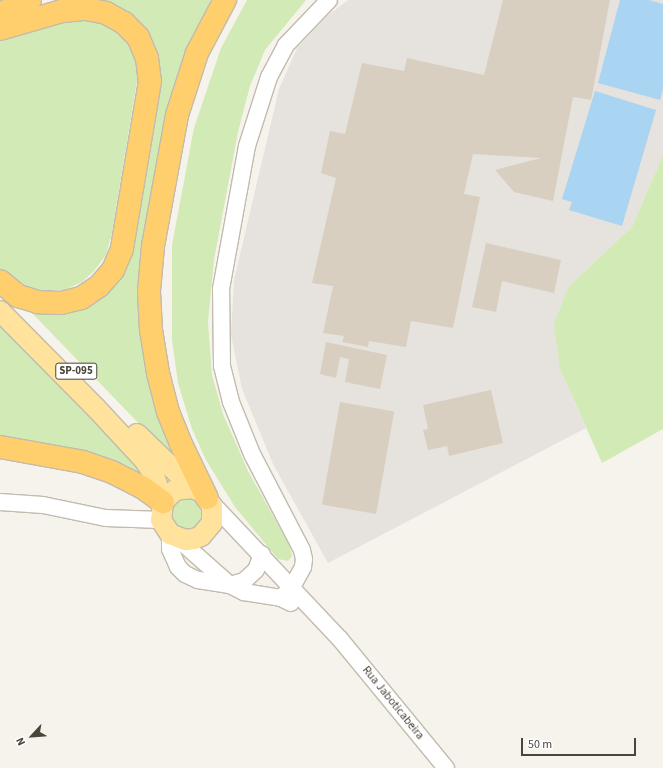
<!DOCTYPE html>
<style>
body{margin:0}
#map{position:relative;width:663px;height:768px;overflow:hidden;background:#f6f3ec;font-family:"Source Sans 3",sans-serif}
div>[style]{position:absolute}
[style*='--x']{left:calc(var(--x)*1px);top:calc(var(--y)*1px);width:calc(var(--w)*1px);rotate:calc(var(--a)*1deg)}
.industrial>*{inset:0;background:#e6e2dd}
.green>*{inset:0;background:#d2eab5}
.water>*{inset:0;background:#a9d4f2}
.building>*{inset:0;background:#d8cfc1;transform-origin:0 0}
.roads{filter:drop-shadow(1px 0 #c2bbae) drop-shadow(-1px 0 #c2bbae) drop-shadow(0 1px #c2bbae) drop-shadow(0 -1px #c2bbae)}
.minor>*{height:16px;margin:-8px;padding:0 8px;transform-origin:8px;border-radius:8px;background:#fff}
.major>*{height:20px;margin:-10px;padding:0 10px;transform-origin:10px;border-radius:10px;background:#ffe39c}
.highway>*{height:22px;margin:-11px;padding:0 11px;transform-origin:11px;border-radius:11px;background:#ffcf6e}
span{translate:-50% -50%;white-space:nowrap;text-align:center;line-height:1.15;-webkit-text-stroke:3px #fff;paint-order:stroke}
.shield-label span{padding:1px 3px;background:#fff;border:1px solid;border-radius:3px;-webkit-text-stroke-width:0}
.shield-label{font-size:11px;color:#4b4439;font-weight:700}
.street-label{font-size:12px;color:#4b4439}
.north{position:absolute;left:12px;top:716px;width:40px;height:40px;-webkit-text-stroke:3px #fff;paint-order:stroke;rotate:244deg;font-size:11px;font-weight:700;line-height:16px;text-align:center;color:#4b4439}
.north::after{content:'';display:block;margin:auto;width:14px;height:18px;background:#4b4439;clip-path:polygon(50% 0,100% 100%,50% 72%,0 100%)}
.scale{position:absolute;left:521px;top:738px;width:115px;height:18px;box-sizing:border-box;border:2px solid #4b4439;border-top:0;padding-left:5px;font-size:12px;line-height:14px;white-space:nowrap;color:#4b4439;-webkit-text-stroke:3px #fff;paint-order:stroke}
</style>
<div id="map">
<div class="industrial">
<i style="clip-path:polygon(348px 0,663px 0,663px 155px,632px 227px,569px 286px,560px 369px,586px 428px,328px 563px,273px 464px,242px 389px,231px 335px,234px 280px,279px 89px,297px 48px,326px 17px)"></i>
</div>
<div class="green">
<i style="clip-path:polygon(101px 0,214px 0,144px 262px,180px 466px,30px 311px,50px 314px,70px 312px,104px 295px,156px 55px,149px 33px,133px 15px)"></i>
<i style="clip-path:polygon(247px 0,306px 0,265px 50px,250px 86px,238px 132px,214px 260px,208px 322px,212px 375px,223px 414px,248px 471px,290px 546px,292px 556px,288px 561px,278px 559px,235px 507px,206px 460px,192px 429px,178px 383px,172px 340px,172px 245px,194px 128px,221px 48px)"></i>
<i style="clip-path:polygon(80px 19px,98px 20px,122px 34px,136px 59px,138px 75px,112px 233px,106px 255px,94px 271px,82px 282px,65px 290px,45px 291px,20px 285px,0 269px,0 39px,56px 22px)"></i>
<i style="clip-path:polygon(663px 155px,663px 429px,602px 463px,560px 369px,554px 324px,569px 286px,632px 227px)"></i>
<i style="clip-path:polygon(0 324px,134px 459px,144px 478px,0 439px)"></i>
<i style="clip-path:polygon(186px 495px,202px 502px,205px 521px,191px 533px,173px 527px,168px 510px,170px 504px)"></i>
</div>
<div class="water">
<i style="clip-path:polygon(620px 0,649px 0,663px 4px,663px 89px,660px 100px,598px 83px)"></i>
<i style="clip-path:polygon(595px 91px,656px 110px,622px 226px,569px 210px,572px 202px,562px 199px)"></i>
</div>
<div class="building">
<i style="clip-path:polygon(503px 0,610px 0,591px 100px,573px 97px,553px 201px,514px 192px,495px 170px,541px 158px,473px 154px,464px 194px,480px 197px,453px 328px,411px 321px,406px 347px,369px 341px,368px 347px,342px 342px,344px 336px,323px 333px,333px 286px,312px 283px,336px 178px,321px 173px,330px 131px,345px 134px,362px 63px,404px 71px,407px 58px,484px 75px)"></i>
<i style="clip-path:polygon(486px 243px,561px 260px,554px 293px,502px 281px,496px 312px,472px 307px)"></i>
<i style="clip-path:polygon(326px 342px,387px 355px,380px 389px,345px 382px,349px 359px,340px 357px,336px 378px,320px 374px)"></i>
<i style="clip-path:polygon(491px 390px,503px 443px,449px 456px,447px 446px,428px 450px,423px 430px,428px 429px,423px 405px)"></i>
<i style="left:340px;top:402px;width:55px;height:104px;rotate:10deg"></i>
</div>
<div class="roads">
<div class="minor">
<i style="--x:207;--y:498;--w:194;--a:46.7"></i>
<i style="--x:340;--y:639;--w:167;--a:50.6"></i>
<i style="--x:0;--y:502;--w:43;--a:4"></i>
<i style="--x:43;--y:505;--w:64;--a:11.7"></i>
<i style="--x:106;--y:518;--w:55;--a:2.1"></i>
<i style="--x:170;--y:534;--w:15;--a:90"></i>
<i style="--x:170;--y:549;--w:20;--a:66"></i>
<i style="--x:178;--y:567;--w:10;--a:45"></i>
<i style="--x:185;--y:574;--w:14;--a:25"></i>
<i style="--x:198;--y:580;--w:32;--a:9"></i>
<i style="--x:230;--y:585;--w:15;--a:-16"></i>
<i style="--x:244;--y:581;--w:16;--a:-43"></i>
<i style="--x:256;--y:570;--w:17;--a:-69"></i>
<i style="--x:178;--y:539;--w:69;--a:41.5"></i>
<i style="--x:230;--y:585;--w:16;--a:27"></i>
<i style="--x:244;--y:592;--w:37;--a:9"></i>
<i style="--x:281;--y:598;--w:11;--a:27"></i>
<i style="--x:281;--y:598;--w:16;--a:-45"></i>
<i style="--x:292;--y:587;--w:23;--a:-61"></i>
<i style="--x:303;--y:567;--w:8;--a:-83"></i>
<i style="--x:304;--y:559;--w:9;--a:-103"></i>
<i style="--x:302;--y:550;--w:108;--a:-117.5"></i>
<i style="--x:252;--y:454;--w:56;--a:-112"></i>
<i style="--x:231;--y:402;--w:37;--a:-104"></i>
<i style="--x:222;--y:366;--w:77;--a:-90.7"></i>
<i style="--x:221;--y:289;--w:145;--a:-79.7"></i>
<i style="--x:247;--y:146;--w:72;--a:-72.3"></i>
<i style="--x:269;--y:77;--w:36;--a:-62"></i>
<i style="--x:286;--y:45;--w:62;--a:-46.3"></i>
</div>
<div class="major">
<i style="--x:0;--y:311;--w:136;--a:45.3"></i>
<i style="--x:96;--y:408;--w:72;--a:47.2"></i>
<i style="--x:145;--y:461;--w:17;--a:57"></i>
<i style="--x:154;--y:475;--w:28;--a:72"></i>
<i style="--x:163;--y:502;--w:18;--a:96"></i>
<i style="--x:161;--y:520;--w:17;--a:57"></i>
<i style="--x:170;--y:534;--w:17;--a:21"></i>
<i style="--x:186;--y:540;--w:8;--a:-7"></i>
<i style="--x:194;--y:539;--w:8;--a:-23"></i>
<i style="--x:201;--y:536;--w:17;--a:-50"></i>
<i style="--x:212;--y:523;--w:17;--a:-90"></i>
<i style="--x:212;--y:506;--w:17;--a:-126"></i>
<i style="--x:202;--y:492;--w:10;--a:-156"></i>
<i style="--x:193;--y:488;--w:18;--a:174"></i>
<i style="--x:175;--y:490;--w:17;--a:135"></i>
<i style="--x:137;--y:434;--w:78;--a:44"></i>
</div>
<div class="highway">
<i style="--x:0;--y:14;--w:33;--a:-25"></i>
<i style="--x:0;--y:29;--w:65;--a:-16.2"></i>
<i style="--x:62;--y:11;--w:24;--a:-5"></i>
<i style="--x:86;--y:9;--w:20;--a:11"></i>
<i style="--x:106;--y:13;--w:21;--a:29"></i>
<i style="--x:124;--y:23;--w:20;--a:45"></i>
<i style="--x:138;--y:37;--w:23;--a:67"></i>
<i style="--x:147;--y:58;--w:23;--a:83"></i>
<i style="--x:150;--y:81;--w:170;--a:99.5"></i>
<i style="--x:122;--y:249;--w:23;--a:113"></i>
<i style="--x:113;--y:270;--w:21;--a:131"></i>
<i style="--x:99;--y:286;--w:22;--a:146"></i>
<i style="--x:81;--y:298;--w:21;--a:166"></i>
<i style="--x:61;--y:303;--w:23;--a:-178"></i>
<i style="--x:38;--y:302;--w:21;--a:-163"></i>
<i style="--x:18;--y:296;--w:23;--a:-140"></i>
<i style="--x:0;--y:447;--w:84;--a:10.2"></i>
<i style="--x:83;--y:462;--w:31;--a:19"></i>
<i style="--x:112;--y:472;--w:34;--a:27"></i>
<i style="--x:142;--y:487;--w:26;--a:36"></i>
<i style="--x:207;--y:498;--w:60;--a:-115.7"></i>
<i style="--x:181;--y:444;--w:35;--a:-112"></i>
<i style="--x:168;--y:412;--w:40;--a:-104.4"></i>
<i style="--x:158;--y:373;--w:44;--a:-99.2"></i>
<i style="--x:151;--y:330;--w:39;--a:-93"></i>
<i style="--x:149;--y:291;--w:45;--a:-84.9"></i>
<i style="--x:153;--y:246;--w:133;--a:-79.6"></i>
<i style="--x:177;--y:115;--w:65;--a:-72.1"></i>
<i style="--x:197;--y:53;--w:60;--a:-62.2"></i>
</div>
</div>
<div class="shield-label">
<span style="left:76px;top:371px">SP-095</span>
</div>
<div class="street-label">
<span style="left:393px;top:703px;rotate:51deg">Rua Jaboticabeira</span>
</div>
<div class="north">N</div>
<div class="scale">50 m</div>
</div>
